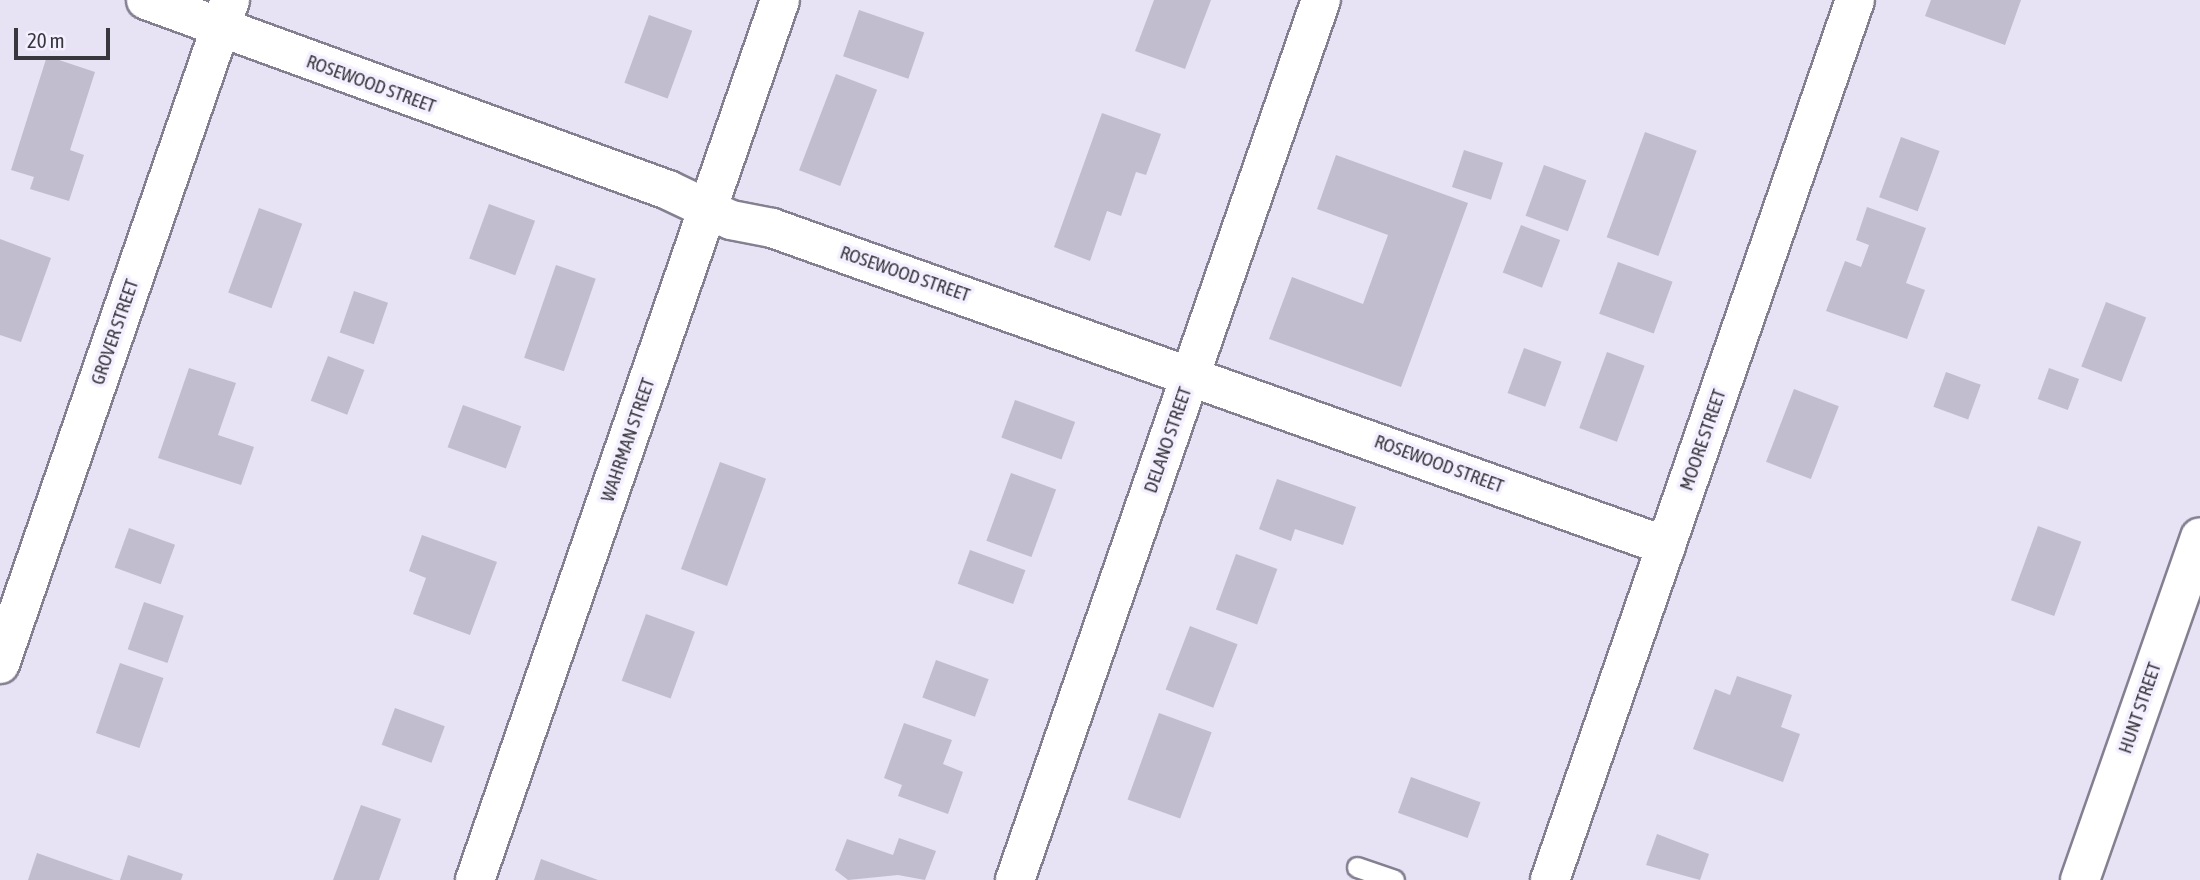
<!DOCTYPE html>
<style>
body{margin:0}
#map{position:relative;width:2200px;height:880px;overflow:hidden;background:#e7e2f4;font-family:"Asap Condensed",sans-serif}
div>[style]{position:absolute}
[style*='--x']{left:calc(var(--x)*1px);top:calc(var(--y)*1px);width:calc(var(--w)*1px);rotate:calc(var(--a)*1deg)}
.building>*{inset:0;background:#c1bdce;transform-origin:0 0}
.roads{filter:drop-shadow(2px 0 #848091) drop-shadow(-2px 0 #848091) drop-shadow(0 2px #848091) drop-shadow(0 -2px #848091)}
.lane>*{height:19px;margin:-9.5px;padding:0 9.5px;transform-origin:9.5px;border-radius:9.5px;background:#fff}
.street>*{height:38px;margin:-19px;padding:0 19px;transform-origin:19px;border-radius:19px;background:#fff}
span{translate:-50% -50%;white-space:nowrap;text-align:center;line-height:1.15;-webkit-text-stroke:7px #f4f0ff;paint-order:stroke}
.street-label{font-size:19px;color:#39373e}
.scale{position:absolute;left:14px;top:28px;width:96px;height:32px;box-sizing:border-box;border:4px solid #39373e;border-top:0;padding-left:9px;font-size:21px;line-height:24px;white-space:nowrap;color:#39373e;-webkit-text-stroke:5px #f4f0ff;paint-order:stroke}
</style>
<div id="map">
<div class="building">
<i style="clip-path:polygon(1154px 0,1211px 0,1185px 69px,1135px 51px)"></i>
<i style="clip-path:polygon(1931px 0,2021px 0,2005px 45px,1925px 16px)"></i>
<i style="left:859px;top:10px;width:69px;height:49px;rotate:19deg"></i>
<i style="left:649px;top:15px;width:46px;height:72px;rotate:20deg"></i>
<i style="clip-path:polygon(47px 56px,95px 72px,70px 150px,84px 155px,69px 201px,30px 189px,34px 177px,11px 170px)"></i>
<i style="left:836px;top:74px;width:44px;height:103px;rotate:21deg"></i>
<i style="clip-path:polygon(1102px 113px,1161px 134px,1146px 175px,1136px 172px,1121px 216px,1107px 211px,1090px 261px,1054px 247px)"></i>
<i style="left:1645px;top:132px;width:55px;height:112px;rotate:20deg"></i>
<i style="left:1901px;top:137px;width:41px;height:64px;rotate:20deg"></i>
<i style="left:1464px;top:150px;width:41px;height:39px;rotate:18deg"></i>
<i style="clip-path:polygon(1336px 155px,1468px 203px,1401px 387px,1269px 339px,1292px 277px,1363px 304px,1388px 235px,1317px 209px)"></i>
<i style="left:1544px;top:165px;width:45px;height:54px;rotate:20deg"></i>
<i style="left:489px;top:204px;width:49px;height:58px;rotate:20deg"></i>
<i style="clip-path:polygon(1867px 207px,1926px 228px,1906px 283px,1925px 290px,1907px 339px,1826px 311px,1845px 261px,1861px 267px,1869px 245px,1856px 240px)"></i>
<i style="left:259px;top:208px;width:46px;height:90px;rotate:20deg"></i>
<i style="left:1521px;top:225px;width:42px;height:51px;rotate:21deg"></i>
<i style="clip-path:polygon(0 239px,51px 258px,21px 342px,0 335px)"></i>
<i style="left:1618px;top:262px;width:58px;height:55px;rotate:20deg"></i>
<i style="left:556px;top:265px;width:42px;height:98px;rotate:19deg"></i>
<i style="left:354px;top:291px;width:36px;height:44px;rotate:19deg"></i>
<i style="left:2106px;top:302px;width:43px;height:69px;rotate:21deg"></i>
<i style="left:1524px;top:348px;width:40px;height:48px;rotate:20deg"></i>
<i style="left:1607px;top:352px;width:40px;height:81px;rotate:20deg"></i>
<i style="left:328px;top:356px;width:39px;height:48px;rotate:21deg"></i>
<i style="clip-path:polygon(189px 368px,236px 383px,218px 435px,254px 447px,241px 485px,158px 458px)"></i>
<i style="left:2049px;top:368px;width:32px;height:33px;rotate:20deg"></i>
<i style="left:1946px;top:372px;width:37px;height:37px;rotate:20deg"></i>
<i style="left:1794px;top:389px;width:48px;height:78px;rotate:21deg"></i>
<i style="left:1015px;top:400px;width:64px;height:40px;rotate:20deg"></i>
<i style="left:463px;top:405px;width:62px;height:45px;rotate:20deg"></i>
<i style="left:720px;top:462px;width:49px;height:114px;rotate:20deg"></i>
<i style="left:1011px;top:473px;width:48px;height:72px;rotate:20deg"></i>
<i style="clip-path:polygon(1277px 479px,1356px 507px,1343px 545px,1295px 529px,1291px 541px,1259px 529px)"></i>
<i style="left:2038px;top:526px;width:46px;height:79px;rotate:20deg"></i>
<i style="left:129px;top:528px;width:49px;height:42px;rotate:20deg"></i>
<i style="clip-path:polygon(422px 535px,497px 562px,470px 635px,413px 614px,426px 578px,409px 571px)"></i>
<i style="left:970px;top:550px;width:59px;height:36px;rotate:20deg"></i>
<i style="left:1236px;top:554px;width:44px;height:59px;rotate:20deg"></i>
<i style="left:144px;top:602px;width:42px;height:50px;rotate:19deg"></i>
<i style="left:646px;top:614px;width:52px;height:71px;rotate:20deg"></i>
<i style="left:1190px;top:626px;width:51px;height:68px;rotate:21deg"></i>
<i style="left:936px;top:660px;width:56px;height:40px;rotate:20deg"></i>
<i style="left:120px;top:663px;width:46px;height:74px;rotate:19deg"></i>
<i style="clip-path:polygon(1737px 676px,1792px 695px,1781px 727px,1800px 734px,1783px 782px,1693px 749px,1715px 689px,1730px 695px)"></i>
<i style="left:395px;top:708px;width:53px;height:39px;rotate:20deg"></i>
<i style="left:1159px;top:713px;width:56px;height:92px;rotate:20deg"></i>
<i style="clip-path:polygon(904px 723px,952px 740px,943px 764px,963px 772px,948px 814px,898px 796px,902px 785px,884px 778px)"></i>
<i style="left:1411px;top:777px;width:74px;height:38px;rotate:20deg"></i>
<i style="clip-path:polygon(361px 805px,401px 819px,379px 880px,333px 880px)"></i>
<i style="clip-path:polygon(1657px 834px,1709px 854px,1700px 880px,1646px 865px)"></i>
<i style="clip-path:polygon(899px 838px,936px 851px,925px 880px,898px 875px,848px 880px,835px 870px,847px 839px,893px 855px)"></i>
<i style="clip-path:polygon(37px 853px,114px 880px,28px 880px)"></i>
<i style="clip-path:polygon(128px 855px,183px 874px,181px 880px,120px 880px)"></i>
<i style="clip-path:polygon(541px 859px,598px 880px,534px 880px)"></i>
</div>
<div class="roads">
<div class="lane">
<i style="--x:1357;--y:867;--w:39;--a:19"></i>
</div>
<div class="street">
<i style="--x:146;--y:0;--w:556;--a:20"></i>
<i style="--x:668;--y:190;--w:70;--a:25.5"></i>
<i style="--x:731;--y:220;--w:42;--a:11"></i>
<i style="--x:772;--y:228;--w:949;--a:19.58"></i>
<i style="--x:0;--y:664;--w:703;--a:-70.89"></i>
<i style="--x:475;--y:880;--w:931;--a:-70.88"></i>
<i style="--x:1015;--y:880;--w:932;--a:-70.83"></i>
<i style="--x:1550;--y:880;--w:931;--a:-70.88"></i>
<i style="--x:2080;--y:880;--w:363;--a:-70.7"></i>
</div>
</div>
<div class="street-label">
<span style="left:371px;top:84px;rotate:20deg">ROSEWOOD STREET</span>
<span style="left:905px;top:274px;rotate:19deg">ROSEWOOD STREET</span>
<span style="left:115px;top:332px;rotate:-71deg">GROVER STREET</span>
<span style="left:628px;top:440px;rotate:-71deg">WAHRMAN STREET</span>
<span style="left:1168px;top:440px;rotate:-71deg">DELANO STREET</span>
<span style="left:1703px;top:440px;rotate:-71deg">MOORE STREET</span>
<span style="left:1439px;top:464px;rotate:20deg">ROSEWOOD STREET</span>
<span style="left:2140px;top:708px;rotate:-71deg">HUNT STREET</span>
</div>
<div class="scale">20 m</div>
</div>
